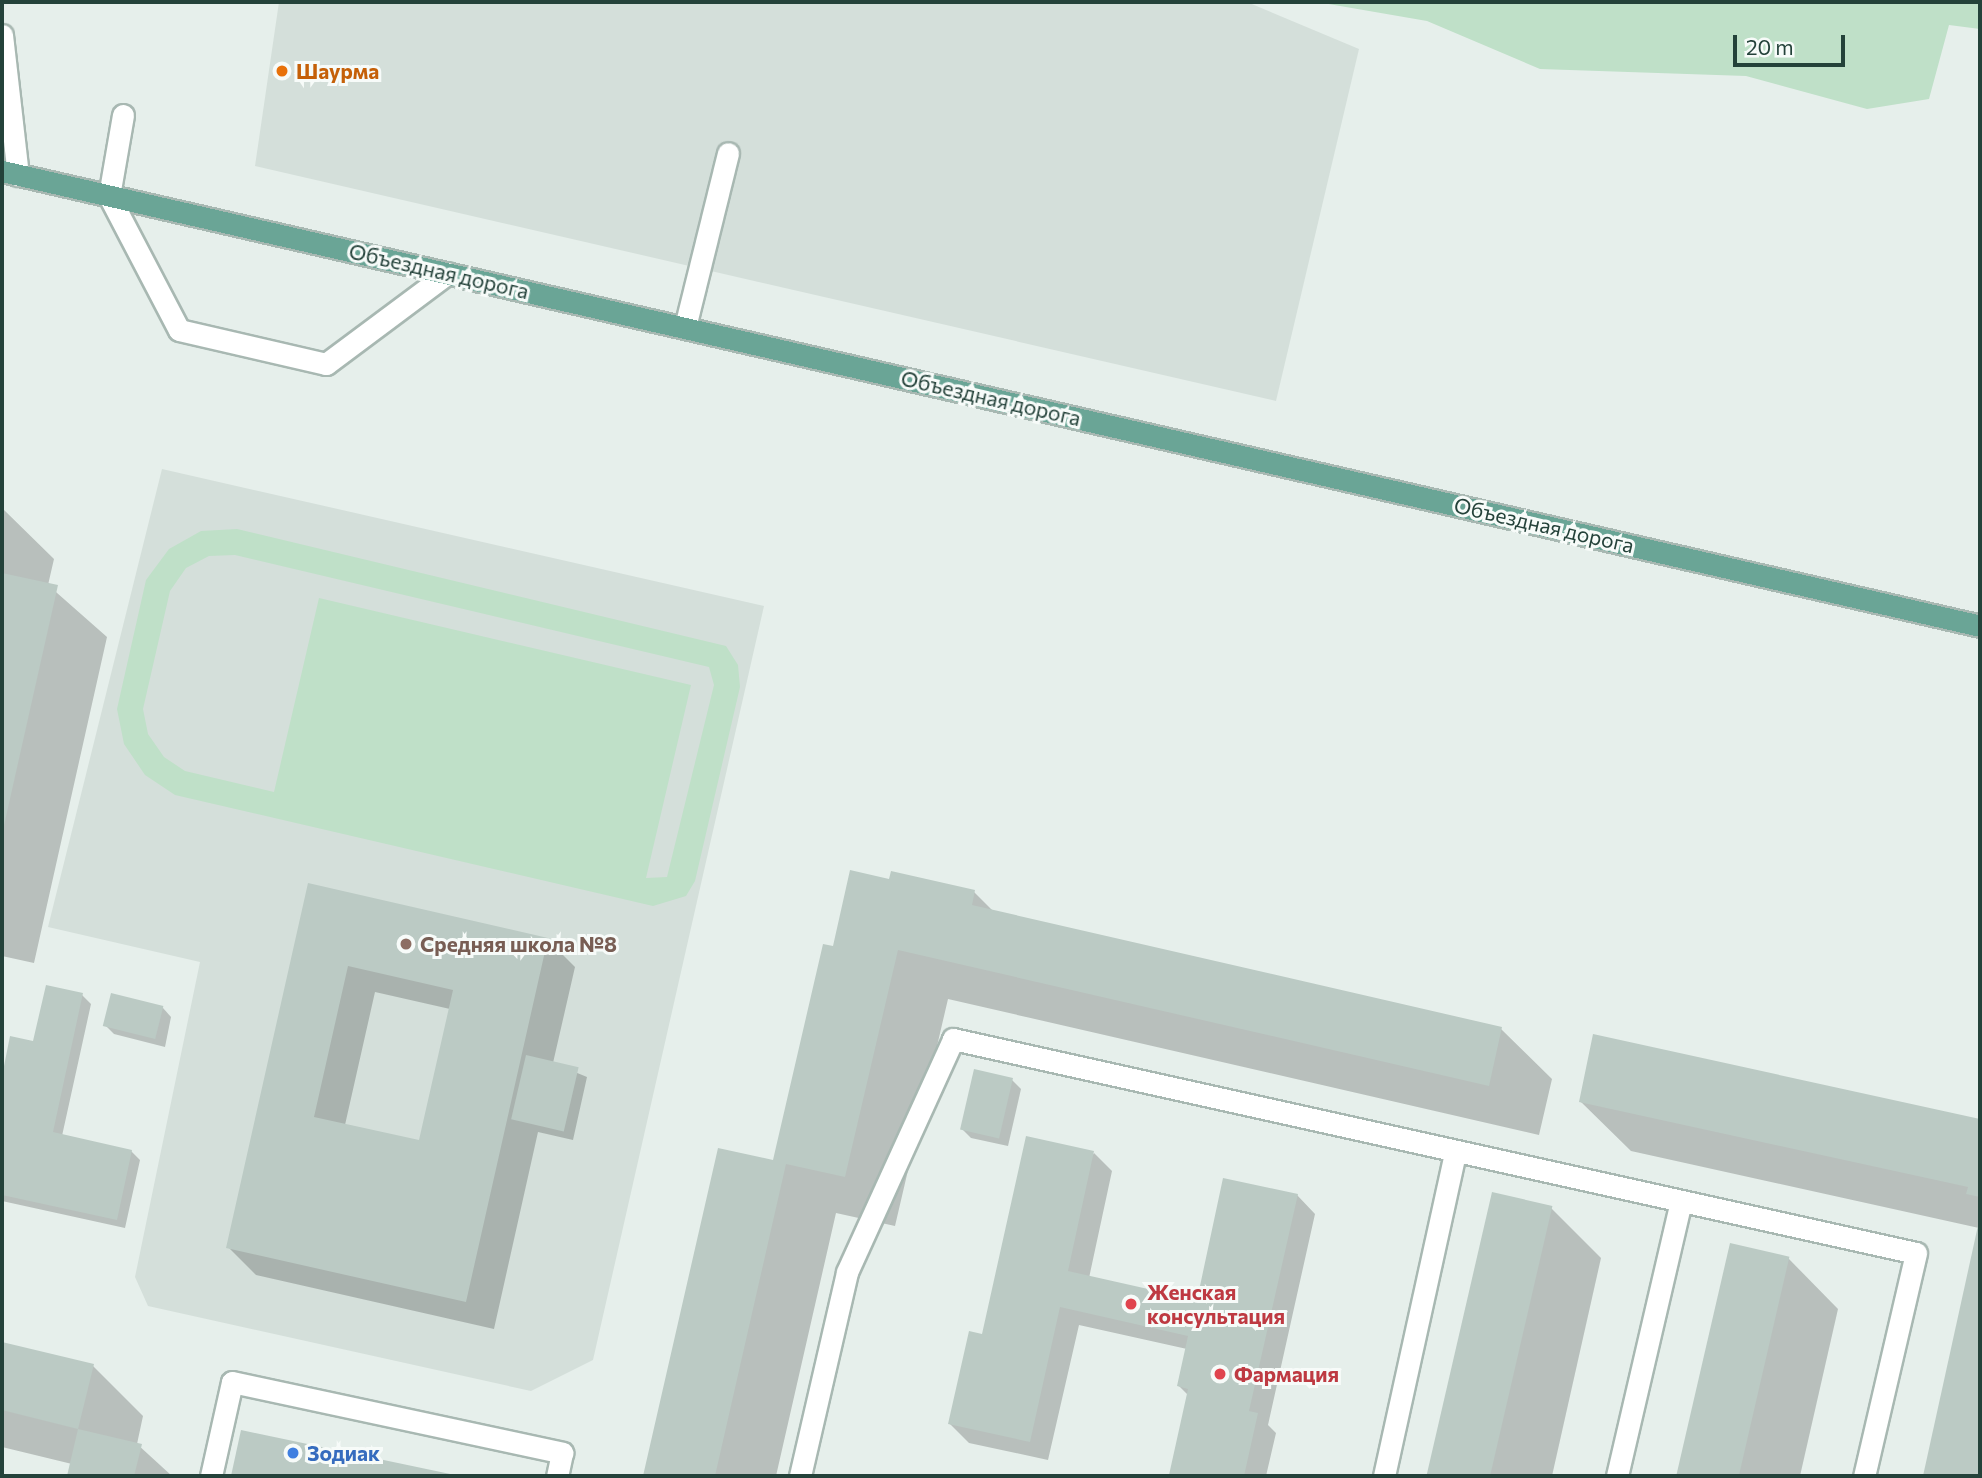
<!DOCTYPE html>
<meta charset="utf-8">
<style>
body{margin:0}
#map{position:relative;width:1982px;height:1478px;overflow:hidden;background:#e6efeb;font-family:Commissioner,sans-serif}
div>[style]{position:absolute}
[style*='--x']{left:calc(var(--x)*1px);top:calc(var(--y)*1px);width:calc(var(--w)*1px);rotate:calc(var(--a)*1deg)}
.built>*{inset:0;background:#d4dfda}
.green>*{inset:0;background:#bfe0c8}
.shadow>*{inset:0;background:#0003}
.building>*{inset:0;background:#bbcac4;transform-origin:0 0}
.roads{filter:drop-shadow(2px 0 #a8b8b2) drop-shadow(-2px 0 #a8b8b2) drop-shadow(0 2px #a8b8b2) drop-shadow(0 -2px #a8b8b2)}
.minor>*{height:21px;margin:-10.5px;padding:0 10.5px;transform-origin:10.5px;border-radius:10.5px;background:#fff}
.major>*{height:21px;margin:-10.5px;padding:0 10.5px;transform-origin:10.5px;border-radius:10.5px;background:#6aa596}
.dots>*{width:19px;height:19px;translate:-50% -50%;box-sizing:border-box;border:4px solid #f7fbf9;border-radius:50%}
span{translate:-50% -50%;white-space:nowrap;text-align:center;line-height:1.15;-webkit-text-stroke:6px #f7fbf9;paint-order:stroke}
.food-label{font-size:21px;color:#c56008;font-weight:700}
.left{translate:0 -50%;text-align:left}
.street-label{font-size:21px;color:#24423a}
.education-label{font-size:21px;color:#785e54;font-weight:700}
.health-label{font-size:21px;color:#be3a42;font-weight:700}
.shop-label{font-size:21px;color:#366cbe;font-weight:700}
.frame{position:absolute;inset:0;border:4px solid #24423a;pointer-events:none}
.scale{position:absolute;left:1733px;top:35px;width:112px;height:32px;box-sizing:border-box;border:4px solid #24423a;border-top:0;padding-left:9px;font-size:21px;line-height:24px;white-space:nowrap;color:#24423a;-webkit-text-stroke:5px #f7fbf9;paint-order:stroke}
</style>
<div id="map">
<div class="built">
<i style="clip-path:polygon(279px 2px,1247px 2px,1359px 49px,1276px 401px,255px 166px)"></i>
<i style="clip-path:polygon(162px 469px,764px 606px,593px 1360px,531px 1391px,148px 1306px,135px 1277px,200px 962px,48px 927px)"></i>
</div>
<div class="green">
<i style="clip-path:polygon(1317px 2px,1980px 2px,1980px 29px,1949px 25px,1929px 99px,1867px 109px,1746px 76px,1540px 69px,1427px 21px)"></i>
<i style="clip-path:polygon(evenodd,237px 529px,726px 646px,738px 665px,740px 687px,695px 881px,686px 896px,653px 906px,175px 795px,145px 775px,124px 744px,117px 709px,146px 580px,169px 549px,201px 531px,237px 529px,235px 555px,709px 667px,714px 685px,667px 877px,646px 878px,691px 685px,319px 598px,274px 792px,185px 771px,164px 757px,148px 734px,143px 709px,170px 591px,186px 568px,209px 556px,235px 555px)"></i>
</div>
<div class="shadow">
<i style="clip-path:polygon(2px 508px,54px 559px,48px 585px,107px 637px,34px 963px,2px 956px)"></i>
<i style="clip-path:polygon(890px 881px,974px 892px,994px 912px,1501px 1029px,1552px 1079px,1539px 1135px,948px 999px,895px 1226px,836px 1213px,776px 1476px,645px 1476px,720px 1150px,774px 1163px,834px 948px)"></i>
<i style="clip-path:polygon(evenodd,309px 885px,547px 939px,575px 967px,553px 1063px,587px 1077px,573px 1140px,538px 1132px,494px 1329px,256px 1275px,228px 1247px,309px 885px,375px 992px,450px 1009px,421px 1143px,345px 1125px,375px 992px)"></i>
<i style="clip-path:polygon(82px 995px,91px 1004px,62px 1136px,131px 1151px,140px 1160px,125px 1228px,2px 1201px,2px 1084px,12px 1038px,34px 1043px)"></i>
<i style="clip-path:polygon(163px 1008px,171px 1017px,165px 1047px,114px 1034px,105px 1025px)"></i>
<i style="clip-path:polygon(1594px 1036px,1980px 1121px,1980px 1476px,1925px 1476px,1979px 1228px,1631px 1151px,1580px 1101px)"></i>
<i style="clip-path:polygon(1012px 1080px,1021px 1089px,1008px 1146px,971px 1138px,962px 1129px)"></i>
<i style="clip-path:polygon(1094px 1153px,1112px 1171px,1089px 1278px,1198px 1303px,1297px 1195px,1315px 1214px,1268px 1425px,1276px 1433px,1266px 1476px,1173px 1476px,1189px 1396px,1179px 1386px,1187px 1349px,1079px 1325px,1048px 1460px,969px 1443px,950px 1424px,983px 1336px)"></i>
<i style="clip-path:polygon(1493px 1195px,1551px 1208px,1601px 1258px,1552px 1476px,1429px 1476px)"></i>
<i style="clip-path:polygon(1731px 1245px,1788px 1258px,1838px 1309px,1800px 1476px,1679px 1476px)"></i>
<i style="clip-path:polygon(2px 1344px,93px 1366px,143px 1416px,137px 1444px,172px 1476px,69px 1476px,72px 1464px,2px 1447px)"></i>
<i style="clip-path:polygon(242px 1432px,452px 1476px,233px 1476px)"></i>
</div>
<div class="building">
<i style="clip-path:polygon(2px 573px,58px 585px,3px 830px,2px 830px)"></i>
<i style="clip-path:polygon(850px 870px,889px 879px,891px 871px,975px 890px,972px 905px,1502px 1027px,1489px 1086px,898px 950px,845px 1177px,786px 1164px,715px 1476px,643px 1476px,718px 1148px,773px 1160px,823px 944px,833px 946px)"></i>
<i style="clip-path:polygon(evenodd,308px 883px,548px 938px,466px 1302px,226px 1248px,308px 883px,348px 966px,453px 990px,419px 1140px,314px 1117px,348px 966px)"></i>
<i style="clip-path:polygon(46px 985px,83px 993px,53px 1132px,132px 1150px,117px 1220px,2px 1195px,2px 1076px,10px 1036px,33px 1041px)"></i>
<i style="left:111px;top:993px;width:54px;height:34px;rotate:14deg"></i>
<i style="clip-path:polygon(1593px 1034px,1980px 1119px,1980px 1197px,1966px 1194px,1968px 1187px,1579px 1102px)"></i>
<i style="left:526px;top:1055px;width:54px;height:66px;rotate:13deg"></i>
<i style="left:974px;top:1069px;width:40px;height:62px;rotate:13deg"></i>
<i style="clip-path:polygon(1026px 1136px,1094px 1151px,1068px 1271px,1197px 1300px,1223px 1178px,1298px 1194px,1249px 1411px,1258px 1413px,1244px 1476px,1169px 1475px,1188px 1389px,1177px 1386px,1188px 1336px,1060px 1307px,1030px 1442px,948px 1424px,969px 1331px,982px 1334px)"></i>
<i style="left:1492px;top:1192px;width:62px;height:291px;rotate:13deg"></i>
<i style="clip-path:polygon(1980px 1221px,1980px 1476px,1923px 1476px,1979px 1221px)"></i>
<i style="left:1730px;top:1243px;width:61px;height:239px;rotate:13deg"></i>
<i style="clip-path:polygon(2px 1342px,94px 1364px,78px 1429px,2px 1410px)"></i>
<i style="clip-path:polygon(78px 1429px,142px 1444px,134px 1476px,67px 1476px)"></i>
<i style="clip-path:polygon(241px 1430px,455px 1475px,455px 1476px,231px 1476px)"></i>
</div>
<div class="roads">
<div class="minor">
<i style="--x:2;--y:35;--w:141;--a:83.5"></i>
<i style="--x:123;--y:115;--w:82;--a:99.8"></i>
<i style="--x:109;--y:196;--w:151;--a:62.4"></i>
<i style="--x:179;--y:330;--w:151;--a:13"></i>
<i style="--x:326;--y:364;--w:152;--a:-36.7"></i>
<i style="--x:685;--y:327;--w:179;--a:-76.1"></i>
<i style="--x:211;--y:1476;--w:96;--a:-77.4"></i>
<i style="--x:232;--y:1382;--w:338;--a:12.1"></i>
<i style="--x:562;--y:1453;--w:24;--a:102"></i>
<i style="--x:800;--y:1476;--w:209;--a:-77"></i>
<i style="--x:847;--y:1272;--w:256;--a:-65.5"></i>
<i style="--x:953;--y:1039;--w:986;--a:12.53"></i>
<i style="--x:1916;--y:1253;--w:229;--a:103.1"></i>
<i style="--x:1384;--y:1476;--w:331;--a:-77.6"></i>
<i style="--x:1617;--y:1476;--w:282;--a:-76.9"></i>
</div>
<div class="major">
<i style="--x:2;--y:171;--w:2030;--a:12.95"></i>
</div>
</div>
<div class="dots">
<i style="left:282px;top:71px;background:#e8710a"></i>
<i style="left:406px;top:944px;background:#8d6e63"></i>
<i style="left:1131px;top:1304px;background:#e0444e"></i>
<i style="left:1220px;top:1374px;background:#e0444e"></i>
<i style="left:293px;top:1453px;background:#3f7fe0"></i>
</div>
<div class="food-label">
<span class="left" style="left:296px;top:71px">Шаурма</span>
</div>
<div class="street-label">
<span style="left:439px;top:271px;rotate:13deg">Объездная дорога</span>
<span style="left:991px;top:398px;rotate:13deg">Объездная дорога</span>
<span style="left:1544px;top:525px;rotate:13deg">Объездная дорога</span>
</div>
<div class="education-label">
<span class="left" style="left:420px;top:944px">Средняя школа №8</span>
</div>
<div class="health-label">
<span class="left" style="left:1147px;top:1304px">Женская<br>консультация</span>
<span class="left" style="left:1234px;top:1374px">Фармация</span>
</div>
<div class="shop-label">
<span class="left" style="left:307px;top:1453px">Зодиак</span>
</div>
<div class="frame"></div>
<div class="scale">20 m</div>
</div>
